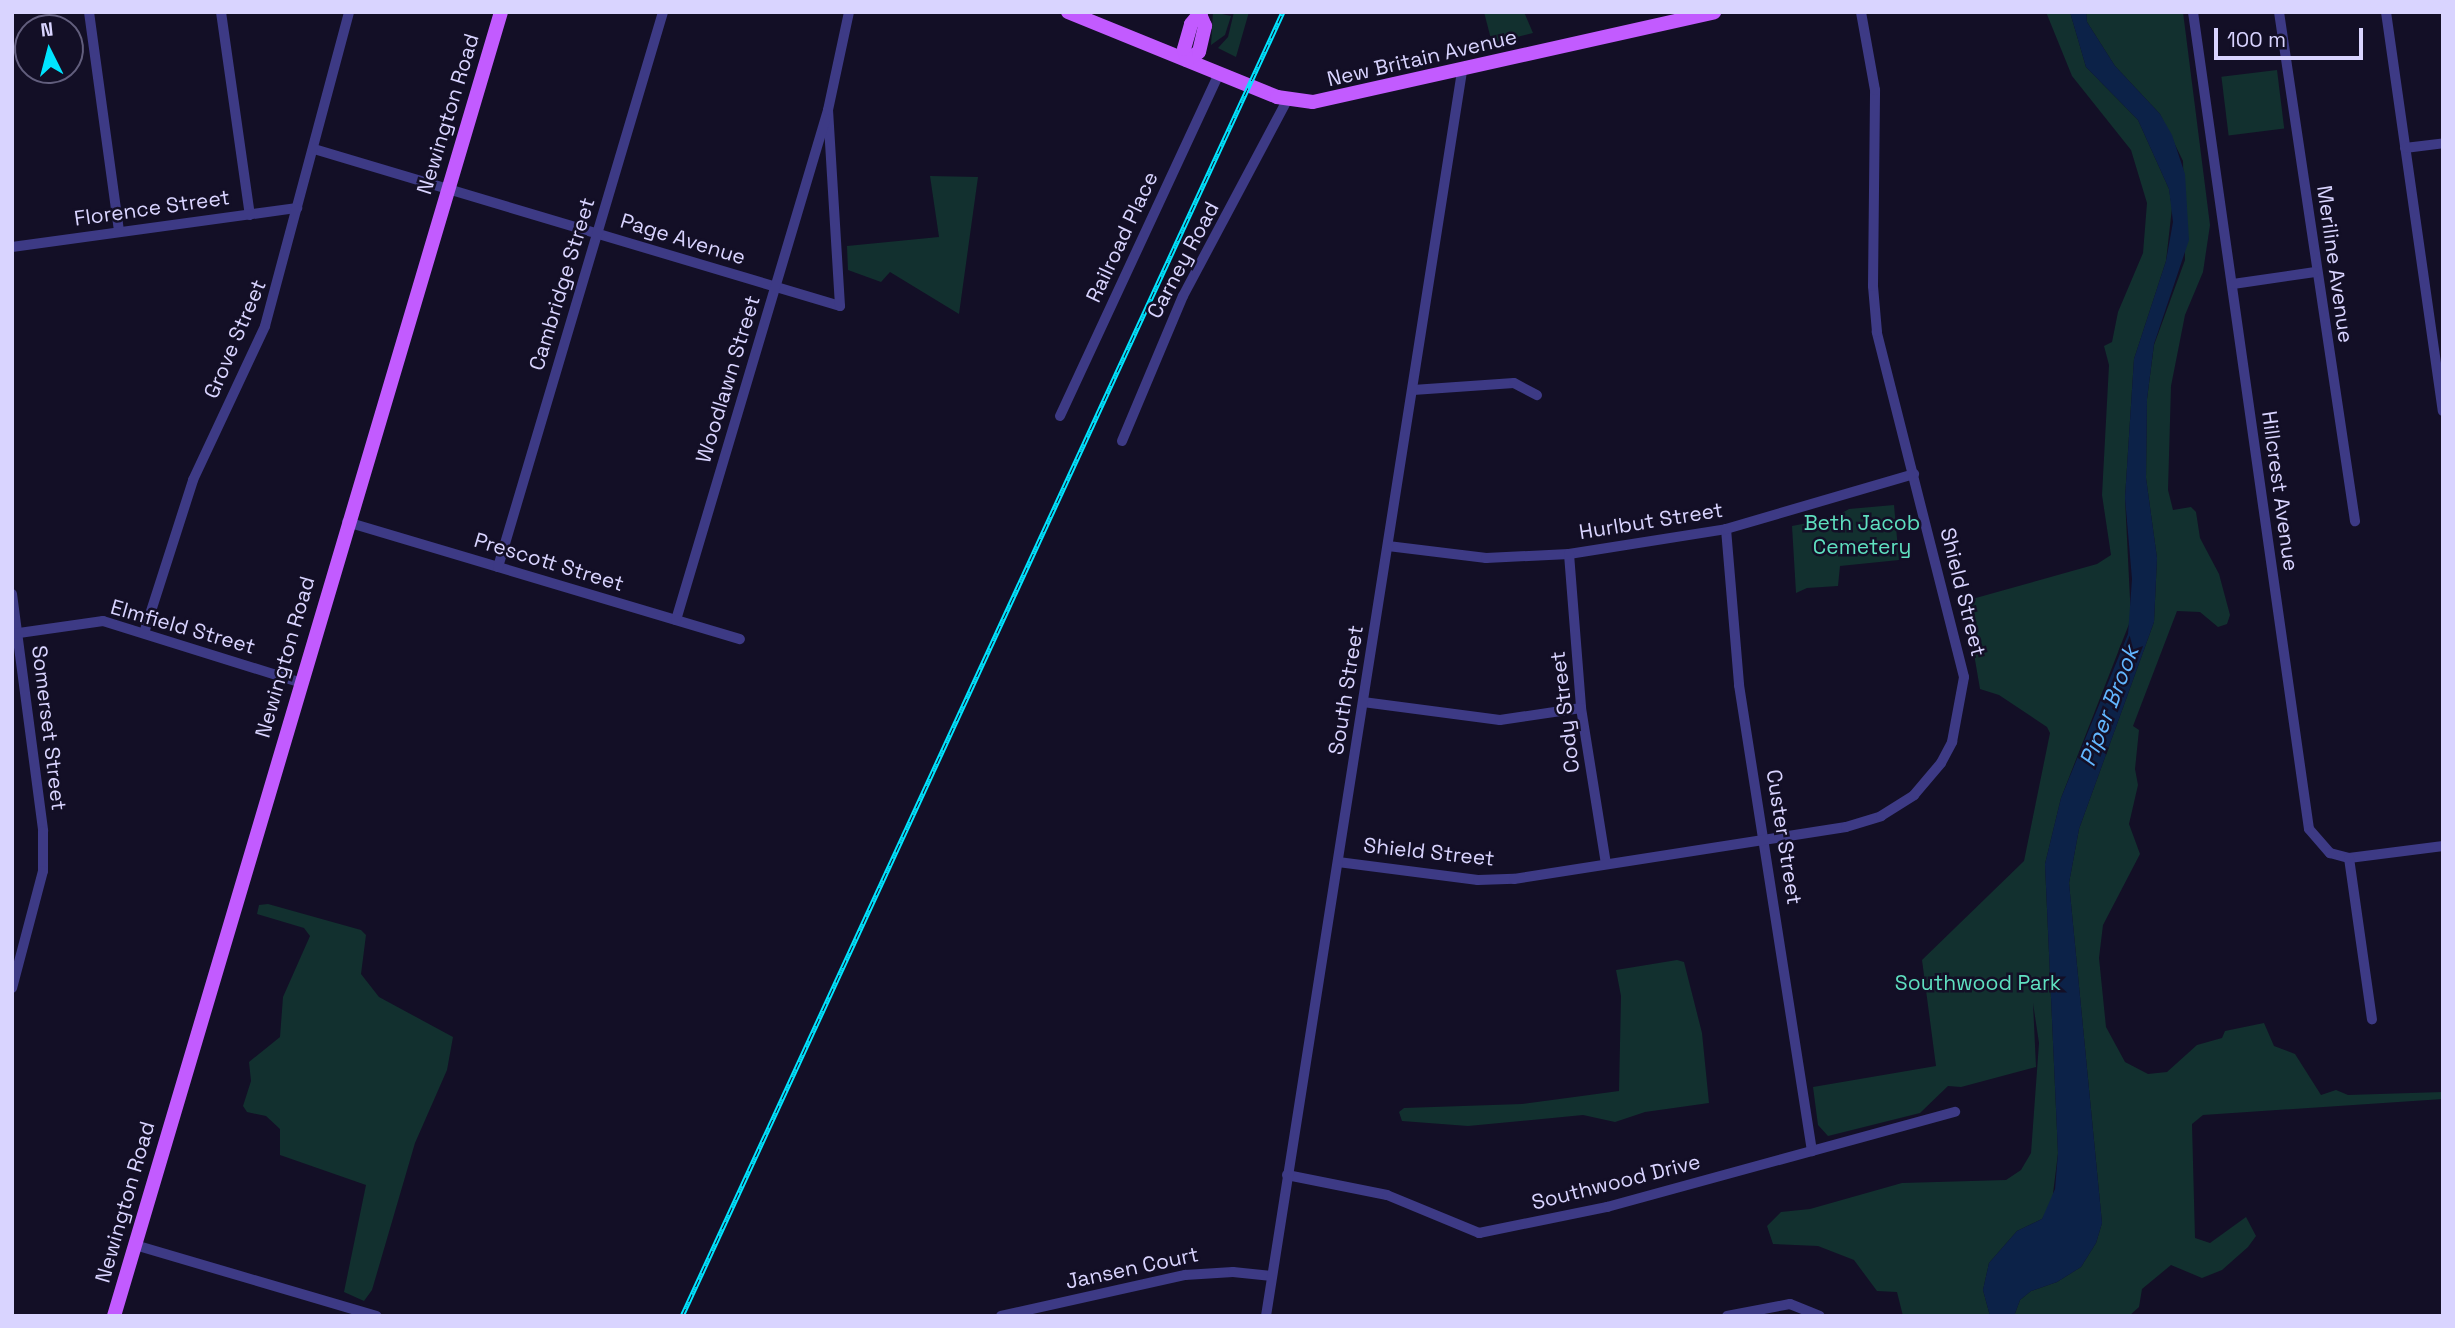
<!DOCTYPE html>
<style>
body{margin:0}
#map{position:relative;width:2455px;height:1328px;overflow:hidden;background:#130f26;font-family:"Space Grotesk",sans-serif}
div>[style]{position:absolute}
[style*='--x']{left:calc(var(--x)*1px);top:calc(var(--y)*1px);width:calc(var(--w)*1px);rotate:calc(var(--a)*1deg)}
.green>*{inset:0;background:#12302f;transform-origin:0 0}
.water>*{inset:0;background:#0c2248}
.minor>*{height:10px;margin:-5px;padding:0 5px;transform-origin:5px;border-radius:5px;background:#3d3a85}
.major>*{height:14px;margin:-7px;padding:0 7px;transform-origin:7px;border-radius:7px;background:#c25bff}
.rail>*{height:5px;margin-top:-2.5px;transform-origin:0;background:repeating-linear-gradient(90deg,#130f26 0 8px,#00e5ff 0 16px);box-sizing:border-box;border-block:2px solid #00e5ff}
span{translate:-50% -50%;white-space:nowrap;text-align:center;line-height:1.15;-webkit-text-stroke:5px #130f26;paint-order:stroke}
.street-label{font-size:21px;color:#d9d4ff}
.park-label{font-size:21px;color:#5fe0c0}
.water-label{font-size:23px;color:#62b6ff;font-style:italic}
.frame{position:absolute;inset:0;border:14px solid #d9d4ff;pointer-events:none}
.north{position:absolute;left:14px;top:14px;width:70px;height:70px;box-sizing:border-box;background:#130f26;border:2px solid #625e7d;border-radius:50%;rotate:354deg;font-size:19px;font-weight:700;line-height:28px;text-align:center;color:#d9d4ff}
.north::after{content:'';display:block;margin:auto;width:24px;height:32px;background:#00e5ff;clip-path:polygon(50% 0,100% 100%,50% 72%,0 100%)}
.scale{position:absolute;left:2214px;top:28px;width:149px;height:32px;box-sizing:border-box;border:4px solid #d9d4ff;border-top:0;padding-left:9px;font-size:21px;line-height:24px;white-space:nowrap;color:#d9d4ff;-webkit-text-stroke:5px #130f26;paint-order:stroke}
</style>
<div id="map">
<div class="green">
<i style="clip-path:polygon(1213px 12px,1231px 16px,1225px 35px,1211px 45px)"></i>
<i style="clip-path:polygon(1234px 12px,1249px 12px,1236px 57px,1218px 48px,1228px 37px)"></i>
<i style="clip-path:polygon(1484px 12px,1524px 12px,1533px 33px,1492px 43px)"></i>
<i style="clip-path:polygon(2046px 12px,2070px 12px,2086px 67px,2138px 120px,2169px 189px,2172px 208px,2166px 261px,2134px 359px,2125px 498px,2131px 619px,2061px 798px,2045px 864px,2058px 1153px,2052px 1202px,2042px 1219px,2017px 1231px,1989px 1263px,1983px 1290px,1990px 1316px,1903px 1316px,1897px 1292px,1877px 1291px,1854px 1260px,1818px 1246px,1773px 1244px,1767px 1226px,1781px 1212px,1810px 1209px,1902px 1183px,2006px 1180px,2021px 1170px,2031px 1153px,2039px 1043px,2033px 1003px,2036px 1067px,1961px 1087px,1948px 1086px,1920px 1113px,1828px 1136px,1818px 1125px,1813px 1087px,1936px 1066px,1922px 960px,2024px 861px,2050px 733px,2047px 727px,1999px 695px,1980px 689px,1965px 601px,2097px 564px,2111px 555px,2102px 495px,2109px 365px,2104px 346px,2112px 342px,2118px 312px,2143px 253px,2147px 203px,2131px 150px,2072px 76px)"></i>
<i style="clip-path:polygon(2086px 12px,2183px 12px,2210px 225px,2203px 272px,2185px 315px,2171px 386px,2168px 490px,2173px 510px,2191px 507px,2196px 512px,2200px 538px,2219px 574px,2230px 615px,2227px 624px,2218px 627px,2200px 612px,2177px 611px,2133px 726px,2139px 730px,2135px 769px,2138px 785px,2129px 824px,2140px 854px,2103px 925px,2099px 958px,2106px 1027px,2125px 1062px,2148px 1074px,2167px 1072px,2197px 1045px,2222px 1038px,2225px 1031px,2264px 1023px,2274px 1046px,2295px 1054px,2321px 1095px,2336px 1090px,2348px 1095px,2443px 1092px,2443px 1099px,2203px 1115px,2192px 1124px,2195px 1238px,2210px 1243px,2246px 1217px,2256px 1236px,2248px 1247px,2222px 1270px,2202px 1278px,2171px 1265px,2142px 1289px,2139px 1307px,2129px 1316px,2014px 1316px,2020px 1300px,2031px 1291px,2057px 1282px,2081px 1267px,2096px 1243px,2102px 1223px,2069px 883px,2079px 829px,2154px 622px,2157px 558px,2146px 478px,2147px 399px,2154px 345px,2185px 260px,2183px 161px,2160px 114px,2115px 66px,2087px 22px)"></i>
<i style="left:2277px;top:70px;width:59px;height:56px;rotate:83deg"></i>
<i style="clip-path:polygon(930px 176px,978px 177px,959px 314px,890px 272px,881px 282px,848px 270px,847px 246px,939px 237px)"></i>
<i style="clip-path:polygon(1894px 505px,1899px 560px,1840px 566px,1838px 586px,1807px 588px,1796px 593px,1792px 526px,1833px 518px,1849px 509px)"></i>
<i style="clip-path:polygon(268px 904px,361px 930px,366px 935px,361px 974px,379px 997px,453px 1037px,447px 1070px,415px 1143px,372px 1290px,364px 1301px,344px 1292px,366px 1185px,280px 1155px,280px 1129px,266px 1116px,247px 1112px,243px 1106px,251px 1081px,249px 1062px,280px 1037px,283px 997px,310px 936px,304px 928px,257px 914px,259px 905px)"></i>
<i style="clip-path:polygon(1677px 960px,1684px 962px,1702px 1033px,1709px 1103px,1645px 1112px,1615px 1122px,1583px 1115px,1468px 1126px,1402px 1121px,1399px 1112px,1404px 1108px,1522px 1104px,1619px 1091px,1621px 996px,1616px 970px)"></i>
</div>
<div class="water">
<i style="clip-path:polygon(2070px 12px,2086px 12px,2087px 22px,2115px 66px,2160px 114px,2172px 135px,2185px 174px,2189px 240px,2154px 344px,2147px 399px,2146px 478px,2157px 558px,2154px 622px,2079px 829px,2069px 883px,2102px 1223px,2096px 1243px,2081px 1267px,2057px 1282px,2031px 1291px,2020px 1300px,2014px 1316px,1990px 1316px,1983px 1290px,1989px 1263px,2017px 1231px,2042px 1219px,2055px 1189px,2058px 1153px,2045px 864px,2061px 798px,2128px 634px,2132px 579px,2125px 498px,2134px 359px,2166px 261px,2173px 222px,2169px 189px,2138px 120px,2086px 67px)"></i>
</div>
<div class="minor">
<i style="--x:89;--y:12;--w:222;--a:82.2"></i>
<i style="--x:221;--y:12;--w:205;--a:81.9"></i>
<i style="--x:2193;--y:12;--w:825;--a:81.92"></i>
<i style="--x:2309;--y:829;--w:32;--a:49"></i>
<i style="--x:2330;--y:853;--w:20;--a:15"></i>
<i style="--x:2349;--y:858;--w:95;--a:-7.3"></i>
<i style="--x:2279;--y:12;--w:515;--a:81.51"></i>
<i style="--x:2386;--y:12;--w:403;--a:81.9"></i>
<i style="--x:2405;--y:148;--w:38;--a:-7"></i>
<i style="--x:314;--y:149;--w:549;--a:16.62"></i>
<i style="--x:840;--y:306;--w:196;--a:-93.5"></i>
<i style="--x:12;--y:247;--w:288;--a:-7.8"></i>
<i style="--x:2233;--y:284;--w:83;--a:-8.3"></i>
<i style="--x:1413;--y:390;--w:101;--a:-4"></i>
<i style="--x:1514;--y:383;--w:26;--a:28"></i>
<i style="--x:1060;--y:416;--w:377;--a:-65.1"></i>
<i style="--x:1122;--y:441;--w:157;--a:-67.2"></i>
<i style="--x:1183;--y:296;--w:222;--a:-62"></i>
<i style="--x:347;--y:522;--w:410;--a:16.6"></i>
<i style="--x:1726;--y:529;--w:157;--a:85.2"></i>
<i style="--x:1739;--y:685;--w:472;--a:81.1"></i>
<i style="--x:1388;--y:546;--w:99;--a:7"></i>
<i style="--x:1486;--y:558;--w:83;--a:-2.8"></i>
<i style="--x:1569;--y:554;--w:159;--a:-9"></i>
<i style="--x:1726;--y:529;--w:196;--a:-16.3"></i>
<i style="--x:1569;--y:554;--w:154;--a:85.5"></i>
<i style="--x:1581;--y:708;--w:158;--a:80.9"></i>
<i style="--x:498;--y:567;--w:579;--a:-73.44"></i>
<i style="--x:12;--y:594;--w:239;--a:82.5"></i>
<i style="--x:43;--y:831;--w:40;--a:90"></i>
<i style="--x:43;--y:871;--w:121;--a:104.8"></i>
<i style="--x:676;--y:620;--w:532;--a:-73.4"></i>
<i style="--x:828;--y:110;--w:100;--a:-77.9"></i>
<i style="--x:144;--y:633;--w:161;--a:-72.2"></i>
<i style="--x:193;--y:480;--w:170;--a:-64.9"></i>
<i style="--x:265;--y:326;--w:325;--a:-75"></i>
<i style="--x:12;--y:634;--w:92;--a:-8.1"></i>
<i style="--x:103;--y:621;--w:205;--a:17.3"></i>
<i style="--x:1363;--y:702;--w:138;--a:7.5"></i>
<i style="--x:1500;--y:720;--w:82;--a:-8.4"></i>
<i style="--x:2349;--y:858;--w:163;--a:81.9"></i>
<i style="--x:1338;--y:862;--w:141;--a:7.3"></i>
<i style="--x:1478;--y:880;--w:36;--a:-2"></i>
<i style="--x:1514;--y:879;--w:336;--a:-8.9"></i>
<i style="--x:1846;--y:827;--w:37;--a:-17"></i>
<i style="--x:1881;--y:816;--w:39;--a:-32"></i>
<i style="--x:1914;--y:795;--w:42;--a:-49.8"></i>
<i style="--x:1941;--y:763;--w:24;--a:-62"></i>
<i style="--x:1952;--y:742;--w:66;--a:-79.5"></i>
<i style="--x:1964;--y:677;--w:356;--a:-104.2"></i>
<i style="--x:1877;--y:332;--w:46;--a:-95"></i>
<i style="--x:1873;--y:286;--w:196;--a:-89.4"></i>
<i style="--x:1875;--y:90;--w:79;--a:-100.2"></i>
<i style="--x:1287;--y:1175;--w:102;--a:11.3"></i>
<i style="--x:1387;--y:1195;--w:100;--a:22.4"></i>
<i style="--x:1479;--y:1233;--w:131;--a:-11.5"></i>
<i style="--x:1607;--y:1207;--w:361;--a:-15.3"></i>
<i style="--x:135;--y:1245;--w:252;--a:16.4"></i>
<i style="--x:1001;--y:1316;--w:189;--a:-12.6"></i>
<i style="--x:1185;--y:1275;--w:48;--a:-3.6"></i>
<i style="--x:1233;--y:1272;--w:39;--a:6"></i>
<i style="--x:1266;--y:1316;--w:1260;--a:-81.05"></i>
<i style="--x:1727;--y:1316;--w:64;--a:-10.8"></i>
<i style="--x:1790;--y:1304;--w:32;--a:22"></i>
</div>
<div class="major">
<i style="--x:1068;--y:12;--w:226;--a:22.1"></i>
<i style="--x:1277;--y:97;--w:36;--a:8"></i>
<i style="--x:1313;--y:102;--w:411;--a:-12.6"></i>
<i style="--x:1187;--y:60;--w:14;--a:-34"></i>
<i style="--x:1199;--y:52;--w:27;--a:-77"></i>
<i style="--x:1205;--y:26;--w:13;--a:-113"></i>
<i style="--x:1187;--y:60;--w:11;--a:-105"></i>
<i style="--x:1184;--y:49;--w:26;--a:-74"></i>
<i style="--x:1191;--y:24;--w:16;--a:-50"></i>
<i style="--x:114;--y:1316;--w:1360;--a:-73.47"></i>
</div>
<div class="rail">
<i style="--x:682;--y:1316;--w:1436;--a:-65.26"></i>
</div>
<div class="street-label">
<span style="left:1422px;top:58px;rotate:-13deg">New Britain Avenue</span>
<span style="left:448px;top:114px;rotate:-73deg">Newington Road</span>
<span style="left:152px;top:208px;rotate:-8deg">Florence Street</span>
<span style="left:1122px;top:237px;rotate:-65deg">Railroad Place</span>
<span style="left:683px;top:239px;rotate:17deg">Page Avenue</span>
<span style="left:1183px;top:260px;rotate:-62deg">Carney Road</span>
<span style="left:2335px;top:264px;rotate:82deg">Meriline Avenue</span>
<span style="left:562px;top:284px;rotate:-73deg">Cambridge Street</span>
<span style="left:235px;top:339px;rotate:-67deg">Grove Street</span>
<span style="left:728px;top:379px;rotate:-73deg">Woodlawn Street</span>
<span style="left:2280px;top:491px;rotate:82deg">Hillcrest Avenue</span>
<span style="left:1651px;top:521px;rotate:-9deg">Hurlbut Street</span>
<span style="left:549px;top:562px;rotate:17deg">Prescott Street</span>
<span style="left:1963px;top:592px;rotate:76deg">Shield Street</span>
<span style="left:183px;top:627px;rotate:16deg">Elmfield Street</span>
<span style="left:285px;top:657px;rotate:-74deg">Newington Road</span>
<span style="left:1346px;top:690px;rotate:-81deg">South Street</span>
<span style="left:1565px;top:712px;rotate:-97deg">Cody Street</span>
<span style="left:49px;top:728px;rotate:83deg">Somerset Street</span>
<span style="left:1784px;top:837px;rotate:81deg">Custer Street</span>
<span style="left:1429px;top:852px;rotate:6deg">Shield Street</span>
<span style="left:1616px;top:1182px;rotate:-14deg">Southwood Drive</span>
<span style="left:125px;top:1202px;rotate:-74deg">Newington Road</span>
<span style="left:1132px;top:1268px;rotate:-12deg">Jansen Court</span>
</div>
<div class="park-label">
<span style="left:1862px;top:535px">Beth Jacob<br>Cemetery</span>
<span style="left:1978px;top:983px">Southwood Park</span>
</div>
<div class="water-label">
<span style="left:2109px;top:706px;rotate:-69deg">Piper Brook</span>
</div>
<div class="frame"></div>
<div class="north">N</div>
<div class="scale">100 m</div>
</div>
